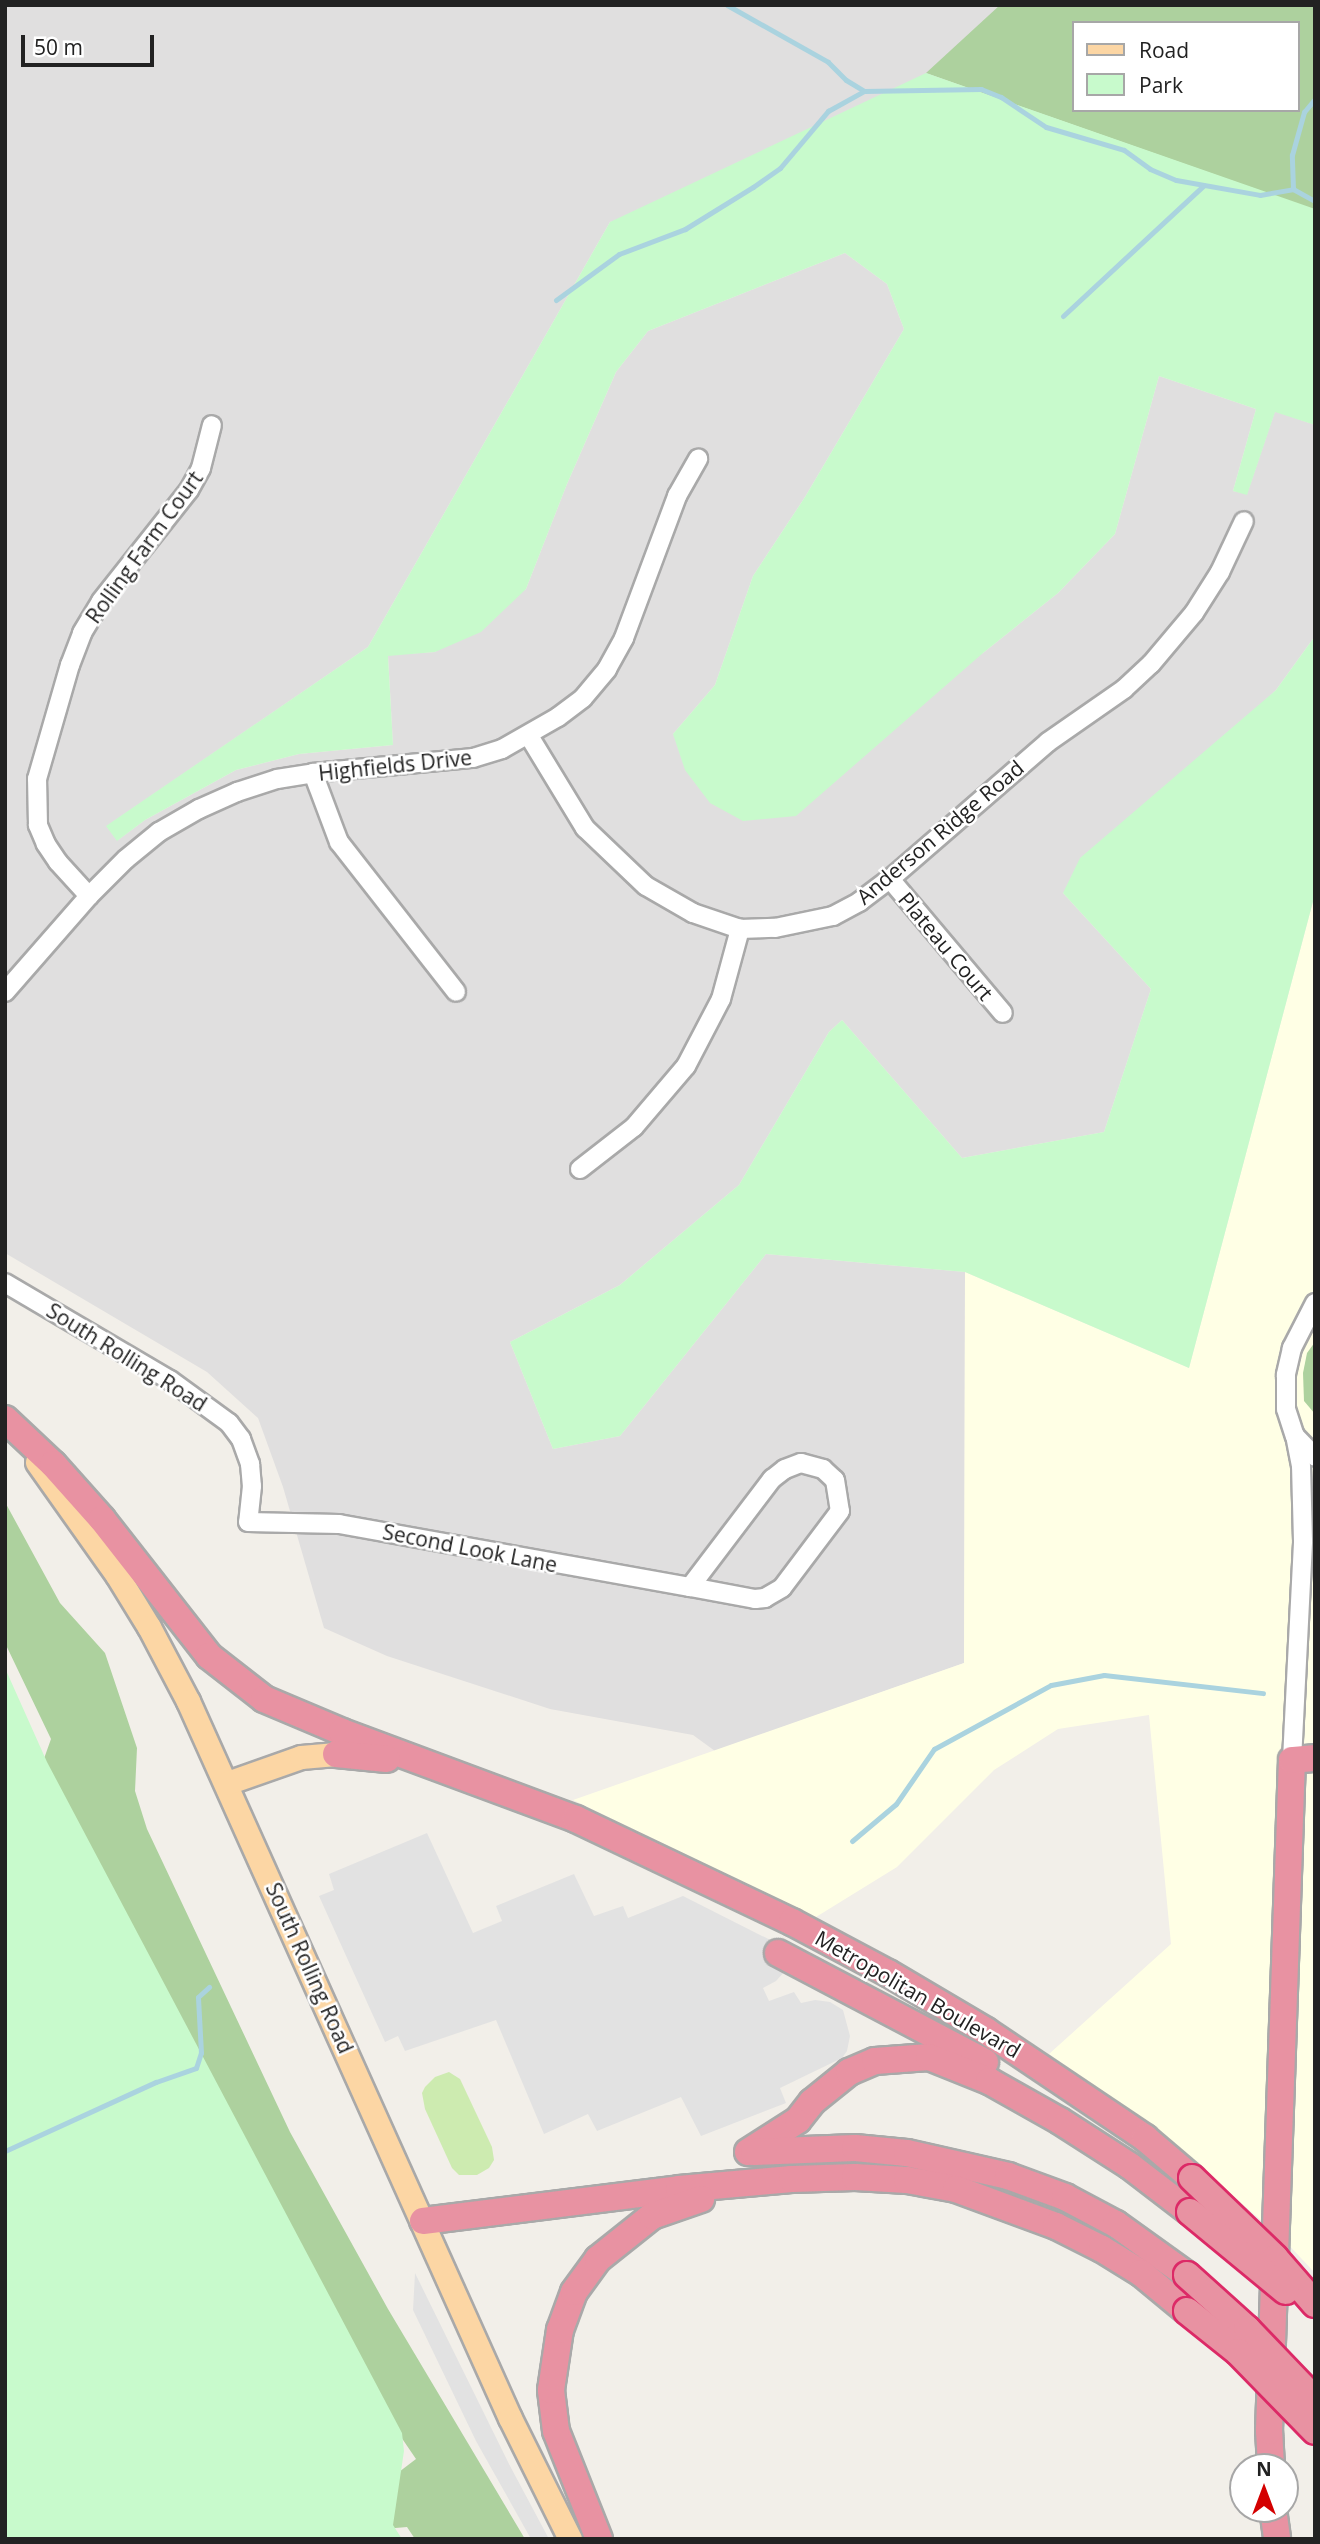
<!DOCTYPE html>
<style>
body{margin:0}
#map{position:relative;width:1320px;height:2544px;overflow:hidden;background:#f2efe9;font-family:"Open Sans",sans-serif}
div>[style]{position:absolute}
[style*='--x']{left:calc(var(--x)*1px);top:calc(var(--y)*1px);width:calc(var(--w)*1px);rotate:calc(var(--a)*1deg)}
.residential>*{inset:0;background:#e0dfdf}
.education>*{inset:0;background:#ffffe5}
.grass>*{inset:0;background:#cdebb0}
.forest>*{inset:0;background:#add19e}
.park>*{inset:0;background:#c8facc}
.parking>*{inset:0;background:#e2e2e2}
.stream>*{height:5px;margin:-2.5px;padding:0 2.5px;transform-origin:2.5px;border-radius:2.5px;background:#aad3df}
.roads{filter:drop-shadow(2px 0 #a9a9a9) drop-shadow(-2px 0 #a9a9a9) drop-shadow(0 2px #a9a9a9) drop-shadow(0 -2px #a9a9a9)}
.minor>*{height:18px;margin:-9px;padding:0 9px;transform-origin:9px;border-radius:9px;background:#fff}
.major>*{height:23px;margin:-11.5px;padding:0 11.5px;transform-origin:11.5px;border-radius:11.5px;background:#fcd6a4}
.highway>*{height:26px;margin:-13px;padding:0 13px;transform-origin:13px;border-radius:13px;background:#e892a2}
.bridges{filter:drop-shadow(2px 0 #dc2a67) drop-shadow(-2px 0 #dc2a67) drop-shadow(0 2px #dc2a67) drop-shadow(0 -2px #dc2a67)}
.highway-bridge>*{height:26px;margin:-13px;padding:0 13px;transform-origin:13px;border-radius:13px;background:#e892a2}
span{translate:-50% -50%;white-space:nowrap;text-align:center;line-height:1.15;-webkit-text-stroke:5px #fff;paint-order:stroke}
.street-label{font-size:21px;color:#222}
.frame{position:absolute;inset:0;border:7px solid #222;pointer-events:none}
.legend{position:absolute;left:1072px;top:21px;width:228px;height:91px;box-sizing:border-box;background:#fff;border:2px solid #a7a7a7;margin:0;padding:9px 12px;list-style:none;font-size:21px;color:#222}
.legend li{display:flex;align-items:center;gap:14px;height:35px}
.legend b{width:35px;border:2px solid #a7a7a7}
.north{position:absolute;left:1229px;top:2453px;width:70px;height:70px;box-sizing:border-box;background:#fff;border:2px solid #a7a7a7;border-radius:50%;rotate:0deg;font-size:19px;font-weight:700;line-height:28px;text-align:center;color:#222}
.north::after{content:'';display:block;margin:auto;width:24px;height:32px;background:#d40000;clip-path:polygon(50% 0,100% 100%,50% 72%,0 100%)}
.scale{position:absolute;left:21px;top:35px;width:133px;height:32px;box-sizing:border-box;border:4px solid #222;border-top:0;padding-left:9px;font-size:21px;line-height:24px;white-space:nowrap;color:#222;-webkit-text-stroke:5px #fff;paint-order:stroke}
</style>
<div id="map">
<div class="residential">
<i style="clip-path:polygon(5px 5px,1315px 5px,1297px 23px,1073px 23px,1073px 110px,610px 222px,368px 647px,107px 826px,118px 840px,145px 820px,236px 770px,299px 754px,393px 745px,388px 655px,435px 652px,526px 589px,567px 484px,616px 372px,648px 331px,845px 253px,887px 284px,904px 329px,805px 497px,753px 576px,715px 685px,673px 734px,983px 653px,1058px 593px,1115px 534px,1159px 376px,1256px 409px,1233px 491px,1247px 494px,1275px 411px,1315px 425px,1315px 636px,1276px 690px,1063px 893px,1151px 989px,1104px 1132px,962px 1158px,842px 1020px,829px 1032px,739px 1185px,620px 1285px,510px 1342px,553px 1449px,620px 1436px,766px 1254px,965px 1272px,964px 1663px,715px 1751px,693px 1735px,550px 1709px,387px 1656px,324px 1628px,283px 1487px,258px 1418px,207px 1372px,5px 1253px)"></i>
</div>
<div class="education">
<i style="clip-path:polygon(1315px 894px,1315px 2273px,1285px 2241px,1148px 2122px,1049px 2054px,1171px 1944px,1149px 1715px,1058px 1729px,994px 1770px,897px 1867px,816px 1917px,573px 1800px,964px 1663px,965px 1272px,1189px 1368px)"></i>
</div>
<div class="grass">
<i style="clip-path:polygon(449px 2072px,460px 2079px,492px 2147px,494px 2160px,489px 2168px,477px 2175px,459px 2175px,452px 2168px,425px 2109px,422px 2093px,425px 2087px,435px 2077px)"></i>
</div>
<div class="forest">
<i style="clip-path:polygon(evenodd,1000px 5px,1315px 5px,1315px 210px,926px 73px,1000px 5px,1073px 23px,1297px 23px,1297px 110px,1073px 110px,1073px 23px)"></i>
<i style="clip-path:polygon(1315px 1342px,1315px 1414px,1304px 1401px,1303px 1373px,1307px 1353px)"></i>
<i style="clip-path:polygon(5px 1502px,60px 1603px,105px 1653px,137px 1748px,135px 1791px,147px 1829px,290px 2132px,388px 2309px,525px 2539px,415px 2539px,407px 2527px,384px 2529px,374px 2491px,416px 2459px,384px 2412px,41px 1767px,51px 1739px,5px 1643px)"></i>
</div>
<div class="park">
<i style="clip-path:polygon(926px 73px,1315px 209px,1315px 425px,1275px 412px,1247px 495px,1233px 491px,1256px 409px,1159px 376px,1115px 534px,1058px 593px,983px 653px,796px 816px,743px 821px,710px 803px,685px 770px,673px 734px,715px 685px,753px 576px,805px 497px,904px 329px,887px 284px,845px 253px,648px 331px,616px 372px,567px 484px,526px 589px,481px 632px,435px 652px,388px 656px,393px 745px,299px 754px,236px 770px,145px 820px,117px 841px,106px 826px,368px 647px,610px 222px)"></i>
<i style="clip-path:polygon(1315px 636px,1315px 894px,1189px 1368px,965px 1272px,766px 1254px,620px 1436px,553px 1449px,510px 1342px,620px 1285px,739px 1185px,829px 1032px,842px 1020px,962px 1158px,1104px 1132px,1151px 989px,1063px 893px,1080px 858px,1276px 690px)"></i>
<i style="clip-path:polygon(5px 1668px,47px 1762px,402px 2433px,404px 2451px,393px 2525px,402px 2539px,5px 2539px)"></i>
</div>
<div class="parking">
<i style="clip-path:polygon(427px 1833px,473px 1933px,502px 1921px,496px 1906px,574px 1874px,594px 1916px,623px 1906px,628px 1918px,683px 1896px,790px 1950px,785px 1971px,776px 1981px,763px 1988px,769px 2001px,794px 1992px,801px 2003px,815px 2000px,830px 2002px,843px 2010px,850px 2036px,847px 2051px,842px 2058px,780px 2088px,786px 2103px,701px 2136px,681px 2097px,597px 2131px,588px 2114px,544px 2134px,496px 2020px,405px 2051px,398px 2036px,385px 2042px,319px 1896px,334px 1890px,329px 1874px)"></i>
<i style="clip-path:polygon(415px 2273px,509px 2464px,549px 2539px,531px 2539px,476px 2441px,413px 2310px)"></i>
</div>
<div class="stream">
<i style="--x:727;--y:5;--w:116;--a:29.4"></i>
<i style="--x:828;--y:62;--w:25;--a:45"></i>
<i style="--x:846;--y:80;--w:21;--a:31"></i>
<i style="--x:864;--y:91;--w:117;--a:-1"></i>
<i style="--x:981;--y:89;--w:22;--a:22"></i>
<i style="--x:1001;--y:97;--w:54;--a:33.7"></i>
<i style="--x:1046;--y:127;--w:81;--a:16.4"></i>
<i style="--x:1124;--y:150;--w:32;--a:36"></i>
<i style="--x:1150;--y:169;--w:28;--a:23"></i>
<i style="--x:1176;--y:180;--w:85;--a:10.1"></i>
<i style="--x:1260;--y:195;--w:34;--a:-10"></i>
<i style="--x:1293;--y:189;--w:25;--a:29"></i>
<i style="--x:1293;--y:189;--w:34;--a:-92"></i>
<i style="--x:1292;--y:155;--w:45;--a:-74.4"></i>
<i style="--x:1304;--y:112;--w:17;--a:-50"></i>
<i style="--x:556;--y:300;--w:78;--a:-36.1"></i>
<i style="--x:619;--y:254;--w:71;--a:-20.7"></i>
<i style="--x:685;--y:229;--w:80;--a:-31.7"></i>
<i style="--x:753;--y:187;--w:33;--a:-35"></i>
<i style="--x:780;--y:168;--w:75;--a:-49.9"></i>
<i style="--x:828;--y:111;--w:41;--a:-29.1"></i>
<i style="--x:1063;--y:316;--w:192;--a:-42.9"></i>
<i style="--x:852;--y:1841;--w:57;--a:-40.1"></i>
<i style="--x:896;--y:1804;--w:67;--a:-55.4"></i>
<i style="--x:934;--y:1749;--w:133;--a:-28.7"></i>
<i style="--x:1051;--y:1685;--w:54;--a:-10.7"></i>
<i style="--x:1104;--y:1675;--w:160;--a:6.5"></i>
<i style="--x:5;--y:2151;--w:166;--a:-24.6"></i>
<i style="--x:156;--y:2082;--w:42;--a:-19.3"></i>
<i style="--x:196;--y:2068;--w:16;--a:-72"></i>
<i style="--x:201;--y:2053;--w:56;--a:-93.1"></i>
<i style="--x:198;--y:1997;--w:15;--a:-42"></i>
</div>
<div class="roads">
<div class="minor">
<i style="--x:529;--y:736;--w:108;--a:58.7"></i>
<i style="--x:585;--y:828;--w:84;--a:43.6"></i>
<i style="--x:646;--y:886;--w:54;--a:29.9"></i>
<i style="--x:693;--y:913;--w:50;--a:18.8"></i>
<i style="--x:740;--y:929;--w:35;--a:-2"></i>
<i style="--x:775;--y:928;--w:59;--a:-11.7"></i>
<i style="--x:833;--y:916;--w:30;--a:-28"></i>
<i style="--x:859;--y:902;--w:39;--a:-37"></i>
<i style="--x:890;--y:879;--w:209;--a:-40.9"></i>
<i style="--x:1048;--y:742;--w:93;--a:-34.9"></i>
<i style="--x:1124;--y:689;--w:37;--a:-43"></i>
<i style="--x:1151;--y:664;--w:67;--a:-49.9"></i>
<i style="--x:1194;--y:613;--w:49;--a:-57.6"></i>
<i style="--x:1220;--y:572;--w:56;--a:-64.8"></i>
<i style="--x:313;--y:773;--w:74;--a:69.4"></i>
<i style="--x:339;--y:842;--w:190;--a:52"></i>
<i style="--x:890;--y:879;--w:175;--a:49.9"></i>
<i style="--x:89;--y:896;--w:46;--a:-132.4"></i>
<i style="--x:58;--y:862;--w:22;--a:-124"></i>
<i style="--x:46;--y:844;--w:21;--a:-113"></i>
<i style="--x:38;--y:825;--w:46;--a:-91.2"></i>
<i style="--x:37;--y:779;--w:119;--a:-73.9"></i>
<i style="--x:70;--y:665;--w:34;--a:-69"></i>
<i style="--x:82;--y:633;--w:37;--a:-59"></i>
<i style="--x:101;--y:601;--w:142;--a:-51.6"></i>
<i style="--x:189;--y:490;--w:25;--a:-61"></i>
<i style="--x:201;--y:468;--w:44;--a:-75.7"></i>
<i style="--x:5;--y:992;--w:128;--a:-48.8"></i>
<i style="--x:89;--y:896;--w:52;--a:-45"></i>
<i style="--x:126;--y:859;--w:43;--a:-39.3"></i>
<i style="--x:159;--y:832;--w:46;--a:-29.9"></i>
<i style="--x:199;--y:809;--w:42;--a:-24.1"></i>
<i style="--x:237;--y:792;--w:42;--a:-18"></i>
<i style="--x:277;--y:779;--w:36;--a:-9"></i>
<i style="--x:313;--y:773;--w:161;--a:-5.4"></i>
<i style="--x:473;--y:758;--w:30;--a:-17"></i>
<i style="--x:502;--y:749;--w:64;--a:-29.7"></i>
<i style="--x:558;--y:717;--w:31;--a:-37"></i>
<i style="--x:583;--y:698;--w:38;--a:-50"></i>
<i style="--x:607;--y:669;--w:35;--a:-61"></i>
<i style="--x:624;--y:638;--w:152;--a:-69.5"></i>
<i style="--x:677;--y:496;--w:43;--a:-60.4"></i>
<i style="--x:580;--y:1169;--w:68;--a:-37.9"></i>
<i style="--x:634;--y:1127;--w:80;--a:-49.6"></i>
<i style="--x:686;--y:1066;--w:76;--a:-62.4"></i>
<i style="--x:721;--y:999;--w:73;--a:-74.8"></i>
<i style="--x:5;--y:1283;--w:191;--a:30.5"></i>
<i style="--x:170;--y:1380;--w:73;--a:36.1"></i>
<i style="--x:229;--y:1423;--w:20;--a:53"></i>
<i style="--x:241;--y:1439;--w:27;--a:70"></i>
<i style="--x:250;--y:1464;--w:22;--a:85"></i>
<i style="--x:252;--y:1486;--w:36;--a:96"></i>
<i style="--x:248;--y:1522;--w:91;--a:1.3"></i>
<i style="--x:339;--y:1524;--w:357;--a:10.2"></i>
<i style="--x:1315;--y:1303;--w:51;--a:117.1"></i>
<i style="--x:1292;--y:1348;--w:28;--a:103"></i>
<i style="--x:1286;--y:1375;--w:34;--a:90"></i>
<i style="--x:1286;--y:1409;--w:28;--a:72"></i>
<i style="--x:1295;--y:1436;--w:29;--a:46"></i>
<i style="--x:801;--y:1463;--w:23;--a:15"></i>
<i style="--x:823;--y:1469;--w:16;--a:43"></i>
<i style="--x:835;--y:1480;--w:31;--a:81"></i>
<i style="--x:840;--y:1511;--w:96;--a:127"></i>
<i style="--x:782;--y:1588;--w:20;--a:150"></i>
<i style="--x:765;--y:1598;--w:10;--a:174"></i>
<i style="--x:755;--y:1599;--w:66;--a:-169.5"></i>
<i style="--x:690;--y:1587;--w:136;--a:-52.8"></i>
<i style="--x:772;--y:1479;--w:16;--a:-38"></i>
<i style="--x:785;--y:1469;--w:17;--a:-21"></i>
<i style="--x:1292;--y:1760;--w:219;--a:-87.1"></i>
<i style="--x:1303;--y:1541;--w:75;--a:-91.5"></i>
<i style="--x:1301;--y:1466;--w:31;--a:-101"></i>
</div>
<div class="major">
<i style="--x:37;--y:1462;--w:138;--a:54.7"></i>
<i style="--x:117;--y:1575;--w:61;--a:58.4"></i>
<i style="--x:149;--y:1627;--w:84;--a:62.2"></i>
<i style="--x:188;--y:1701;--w:786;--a:65.82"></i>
<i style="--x:510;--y:2418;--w:135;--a:63.6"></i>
<i style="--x:227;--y:1783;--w:78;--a:-19.4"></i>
<i style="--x:301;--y:1757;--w:35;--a:-5"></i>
</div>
<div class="highway">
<i style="--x:5;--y:1419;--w:66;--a:43.2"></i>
<i style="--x:53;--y:1464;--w:74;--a:48.3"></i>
<i style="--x:102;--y:1519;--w:174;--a:52"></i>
<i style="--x:209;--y:1656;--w:70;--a:38"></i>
<i style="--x:264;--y:1699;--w:85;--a:22.9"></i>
<i style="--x:342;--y:1732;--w:250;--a:20.4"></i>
<i style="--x:576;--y:1819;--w:239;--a:25.5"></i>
<i style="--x:792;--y:1922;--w:109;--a:28"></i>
<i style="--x:888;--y:1973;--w:114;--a:30.6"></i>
<i style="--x:986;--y:2031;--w:192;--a:33.9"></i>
<i style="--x:1145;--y:2138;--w:62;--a:40.4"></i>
<i style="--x:336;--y:1754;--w:51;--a:5.6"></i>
<i style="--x:778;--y:1953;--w:234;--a:27.8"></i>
<i style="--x:748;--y:2152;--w:59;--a:-32.6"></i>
<i style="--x:798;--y:2120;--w:23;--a:-52"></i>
<i style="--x:812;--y:2102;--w:48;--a:-39"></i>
<i style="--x:849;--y:2072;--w:28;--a:-23"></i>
<i style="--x:875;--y:2061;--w:54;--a:-4.2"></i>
<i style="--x:929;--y:2057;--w:65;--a:21.8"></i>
<i style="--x:989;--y:2081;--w:81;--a:29.4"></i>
<i style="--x:1060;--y:2121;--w:83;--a:32.7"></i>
<i style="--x:1130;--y:2166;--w:76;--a:37.5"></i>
<i style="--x:754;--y:2152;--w:101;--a:-2.3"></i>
<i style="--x:855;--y:2148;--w:52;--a:5.5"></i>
<i style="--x:907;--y:2153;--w:104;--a:12.8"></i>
<i style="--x:1008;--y:2176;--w:61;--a:20.2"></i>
<i style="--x:1065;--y:2197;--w:58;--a:27.9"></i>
<i style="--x:1116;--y:2224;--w:87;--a:35.7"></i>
<i style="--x:423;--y:2221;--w:258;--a:-7.1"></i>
<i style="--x:679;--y:2189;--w:113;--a:-5.1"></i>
<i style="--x:792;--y:2179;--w:63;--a:-1.8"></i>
<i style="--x:855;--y:2177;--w:52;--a:3.3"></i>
<i style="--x:907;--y:2180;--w:50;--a:10.4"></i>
<i style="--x:956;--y:2189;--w:107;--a:20.3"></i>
<i style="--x:1056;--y:2226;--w:51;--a:26.6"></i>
<i style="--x:1102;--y:2249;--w:46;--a:31.6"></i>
<i style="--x:1141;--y:2273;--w:60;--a:39.6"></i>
<i style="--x:1271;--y:2467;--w:36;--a:-93"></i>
<i style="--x:1269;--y:2431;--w:671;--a:-88.04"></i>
<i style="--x:1292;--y:1760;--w:23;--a:-5"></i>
<i style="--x:1273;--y:2509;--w:30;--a:82"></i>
<i style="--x:599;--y:2539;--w:116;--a:-111.7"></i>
<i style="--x:556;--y:2431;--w:41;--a:-97"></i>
<i style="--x:551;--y:2390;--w:61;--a:-81.5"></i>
<i style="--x:560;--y:2330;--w:40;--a:-69.8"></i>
<i style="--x:574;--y:2292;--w:41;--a:-54"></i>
<i style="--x:598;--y:2259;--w:69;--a:-38.5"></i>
<i style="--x:652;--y:2216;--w:52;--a:-19.1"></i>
</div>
</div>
<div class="bridges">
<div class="highway-bridge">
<i style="--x:1192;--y:2178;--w:115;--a:43.9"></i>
<i style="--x:1275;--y:2258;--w:61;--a:49"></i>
<i style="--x:1190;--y:2212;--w:124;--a:39.5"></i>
<i style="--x:1187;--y:2275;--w:81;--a:42"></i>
<i style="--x:1247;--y:2329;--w:98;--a:46.2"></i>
<i style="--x:1187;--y:2311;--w:65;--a:38.8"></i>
<i style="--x:1238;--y:2352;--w:110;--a:45.7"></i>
</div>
</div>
<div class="street-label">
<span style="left:144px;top:547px;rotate:-54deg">Rolling Farm Court</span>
<span style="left:395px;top:765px;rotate:-6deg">Highfields Drive</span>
<span style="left:940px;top:832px;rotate:-40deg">Anderson Ridge Road</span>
<span style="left:946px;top:946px;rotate:50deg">Plateau Court</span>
<span style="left:127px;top:1357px;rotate:32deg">South Rolling Road</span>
<span style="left:470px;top:1548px;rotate:11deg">Second Look Lane</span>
<span style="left:310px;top:1968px;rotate:66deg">South Rolling Road</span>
<span style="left:918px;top:1994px;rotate:30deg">Metropolitan Boulevard</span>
</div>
<div class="frame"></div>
<ul class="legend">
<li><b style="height:9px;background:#fcd6a4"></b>Road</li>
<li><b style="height:19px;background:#c8facc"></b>Park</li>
</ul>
<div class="north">N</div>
<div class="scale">50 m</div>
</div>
